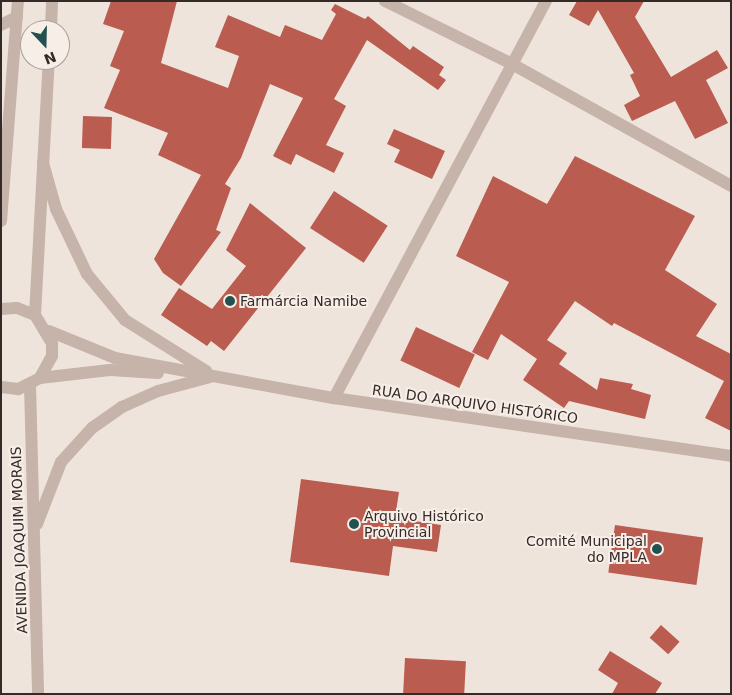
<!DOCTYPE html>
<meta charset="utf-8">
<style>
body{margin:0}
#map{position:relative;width:732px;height:695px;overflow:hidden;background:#efe4dc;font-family:"DejaVu Sans",sans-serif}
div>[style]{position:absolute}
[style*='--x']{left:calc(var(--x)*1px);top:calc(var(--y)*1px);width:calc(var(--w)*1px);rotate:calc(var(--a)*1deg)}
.building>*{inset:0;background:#ba5c4f;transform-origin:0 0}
.minor>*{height:12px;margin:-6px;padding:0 6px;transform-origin:6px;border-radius:6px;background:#c6b3a9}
.tertiary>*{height:12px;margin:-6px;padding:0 6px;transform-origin:6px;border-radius:6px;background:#c6b3a9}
.dots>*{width:14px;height:14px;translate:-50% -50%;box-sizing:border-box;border:2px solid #f7eee8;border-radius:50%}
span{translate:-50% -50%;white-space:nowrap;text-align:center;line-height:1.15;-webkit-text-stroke:4px #f7eee8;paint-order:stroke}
.poi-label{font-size:14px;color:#342a28}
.left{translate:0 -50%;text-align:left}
.right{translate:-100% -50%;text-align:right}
.street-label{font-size:14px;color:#342a28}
.frame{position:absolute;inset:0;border:2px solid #342a28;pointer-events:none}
.north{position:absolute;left:20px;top:20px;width:50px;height:50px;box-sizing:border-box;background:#f7eee8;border:1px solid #a9a09b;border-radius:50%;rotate:159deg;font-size:14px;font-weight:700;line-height:20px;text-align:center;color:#342a28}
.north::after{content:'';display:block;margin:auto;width:18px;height:22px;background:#22514f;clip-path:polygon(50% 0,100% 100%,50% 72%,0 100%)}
</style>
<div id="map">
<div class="building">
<i style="clip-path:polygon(111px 1px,177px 1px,161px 63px,228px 88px,239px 56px,215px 47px,228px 15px,280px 37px,285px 25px,322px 40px,336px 14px,331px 10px,335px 4px,365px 19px,368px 16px,410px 50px,413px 46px,444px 67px,439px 75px,446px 80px,438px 90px,367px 40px,334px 99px,346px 106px,326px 145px,344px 153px,334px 173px,296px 154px,291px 165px,273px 156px,303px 98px,270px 84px,241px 158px,225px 184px,231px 188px,216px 230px,221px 232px,181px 286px,163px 273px,154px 259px,201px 175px,158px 155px,168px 133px,104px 108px,120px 70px,110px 66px,124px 31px,103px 24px)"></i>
<i style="clip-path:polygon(577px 1px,644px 1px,635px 17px,671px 77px,717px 50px,728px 68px,706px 80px,728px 123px,695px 139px,675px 101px,632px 121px,624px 105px,640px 96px,630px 75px,634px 73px,598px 10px,589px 26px,569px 15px)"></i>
<i style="left:83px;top:116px;width:29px;height:32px;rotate:2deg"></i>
<i style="clip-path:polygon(394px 129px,445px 151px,432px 179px,394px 162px,400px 150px,387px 144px)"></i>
<i style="clip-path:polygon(575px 156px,695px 216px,665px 270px,717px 304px,696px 336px,731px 354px,731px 431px,705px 418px,724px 381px,614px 323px,612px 326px,575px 301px,547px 340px,567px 353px,559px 364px,597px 390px,600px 378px,633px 384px,631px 389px,651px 395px,645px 419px,569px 401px,564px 408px,523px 380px,537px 359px,501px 334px,488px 360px,472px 352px,509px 282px,456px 256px,493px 176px,547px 204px)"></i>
<i style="left:334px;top:191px;width:64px;height:44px;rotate:33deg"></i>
<i style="clip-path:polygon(250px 203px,306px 248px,224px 351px,211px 341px,207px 346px,161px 315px,179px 288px,212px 309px,246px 266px,226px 250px)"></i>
<i style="left:416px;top:327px;width:65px;height:37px;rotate:25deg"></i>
<i style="clip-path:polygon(301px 479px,399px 492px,395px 518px,441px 525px,437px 552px,393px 546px,389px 576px,290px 562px)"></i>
<i style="left:615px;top:525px;width:89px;height:48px;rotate:8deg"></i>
<i style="left:661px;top:625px;width:25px;height:17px;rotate:42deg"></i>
<i style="clip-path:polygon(610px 651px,662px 683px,655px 694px,612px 694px,618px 683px,598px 670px)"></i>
<i style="left:405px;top:658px;width:61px;height:36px;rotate:3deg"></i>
</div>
<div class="minor">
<i style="--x:385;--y:1;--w:142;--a:26.4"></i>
<i style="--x:512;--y:64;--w:251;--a:29.1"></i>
<i style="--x:1;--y:25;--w:18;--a:-27"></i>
<i style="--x:334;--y:398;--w:450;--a:-61.9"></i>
</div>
<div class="tertiary">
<i style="--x:51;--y:30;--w:29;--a:-88"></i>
<i style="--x:43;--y:163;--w:48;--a:74.2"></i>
<i style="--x:56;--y:209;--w:72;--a:64.5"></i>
<i style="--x:87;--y:274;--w:60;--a:50.4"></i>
<i style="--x:125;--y:320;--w:96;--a:32.2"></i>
<i style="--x:1;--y:221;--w:221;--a:-85.6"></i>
<i style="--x:1;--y:309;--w:16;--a:-4"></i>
<i style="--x:17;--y:308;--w:19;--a:21"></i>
<i style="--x:35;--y:315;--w:33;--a:59"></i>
<i style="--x:52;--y:343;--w:13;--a:90"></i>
<i style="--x:52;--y:356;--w:25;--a:119"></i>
<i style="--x:40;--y:378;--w:25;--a:153"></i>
<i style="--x:18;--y:389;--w:17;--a:-173"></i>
<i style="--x:35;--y:315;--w:255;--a:-86.9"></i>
<i style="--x:49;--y:331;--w:71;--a:22.2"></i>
<i style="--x:115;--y:358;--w:223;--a:10.4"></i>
<i style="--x:334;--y:398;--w:401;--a:8.3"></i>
<i style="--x:40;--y:378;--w:70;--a:-6.5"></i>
<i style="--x:110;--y:370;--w:48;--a:3.6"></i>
<i style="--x:30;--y:385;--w:309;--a:88.5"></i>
<i style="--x:37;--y:524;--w:66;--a:-68.8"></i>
<i style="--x:61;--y:462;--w:46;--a:-47.6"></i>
<i style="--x:92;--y:428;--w:37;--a:-35"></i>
<i style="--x:122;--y:407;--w:39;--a:-24"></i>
<i style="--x:158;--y:391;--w:54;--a:-15.1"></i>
</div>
<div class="dots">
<i style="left:230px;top:301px;background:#22514f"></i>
<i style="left:354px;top:524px;background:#22514f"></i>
<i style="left:657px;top:549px;background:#22514f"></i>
</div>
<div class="poi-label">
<span class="left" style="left:240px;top:301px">Farmárcia Namibe</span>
<span class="left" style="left:364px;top:524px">Arquivo Histórico<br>Provincial</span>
<span class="right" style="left:647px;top:549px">Comité Municipal<br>do MPLA</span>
</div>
<div class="street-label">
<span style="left:475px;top:404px;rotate:8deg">RUA DO ARQUIVO HISTÓRICO</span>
<span style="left:19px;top:540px;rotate:-92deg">AVENIDA JOAQUIM MORAIS</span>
</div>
<div class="frame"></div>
<div class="north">N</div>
</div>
